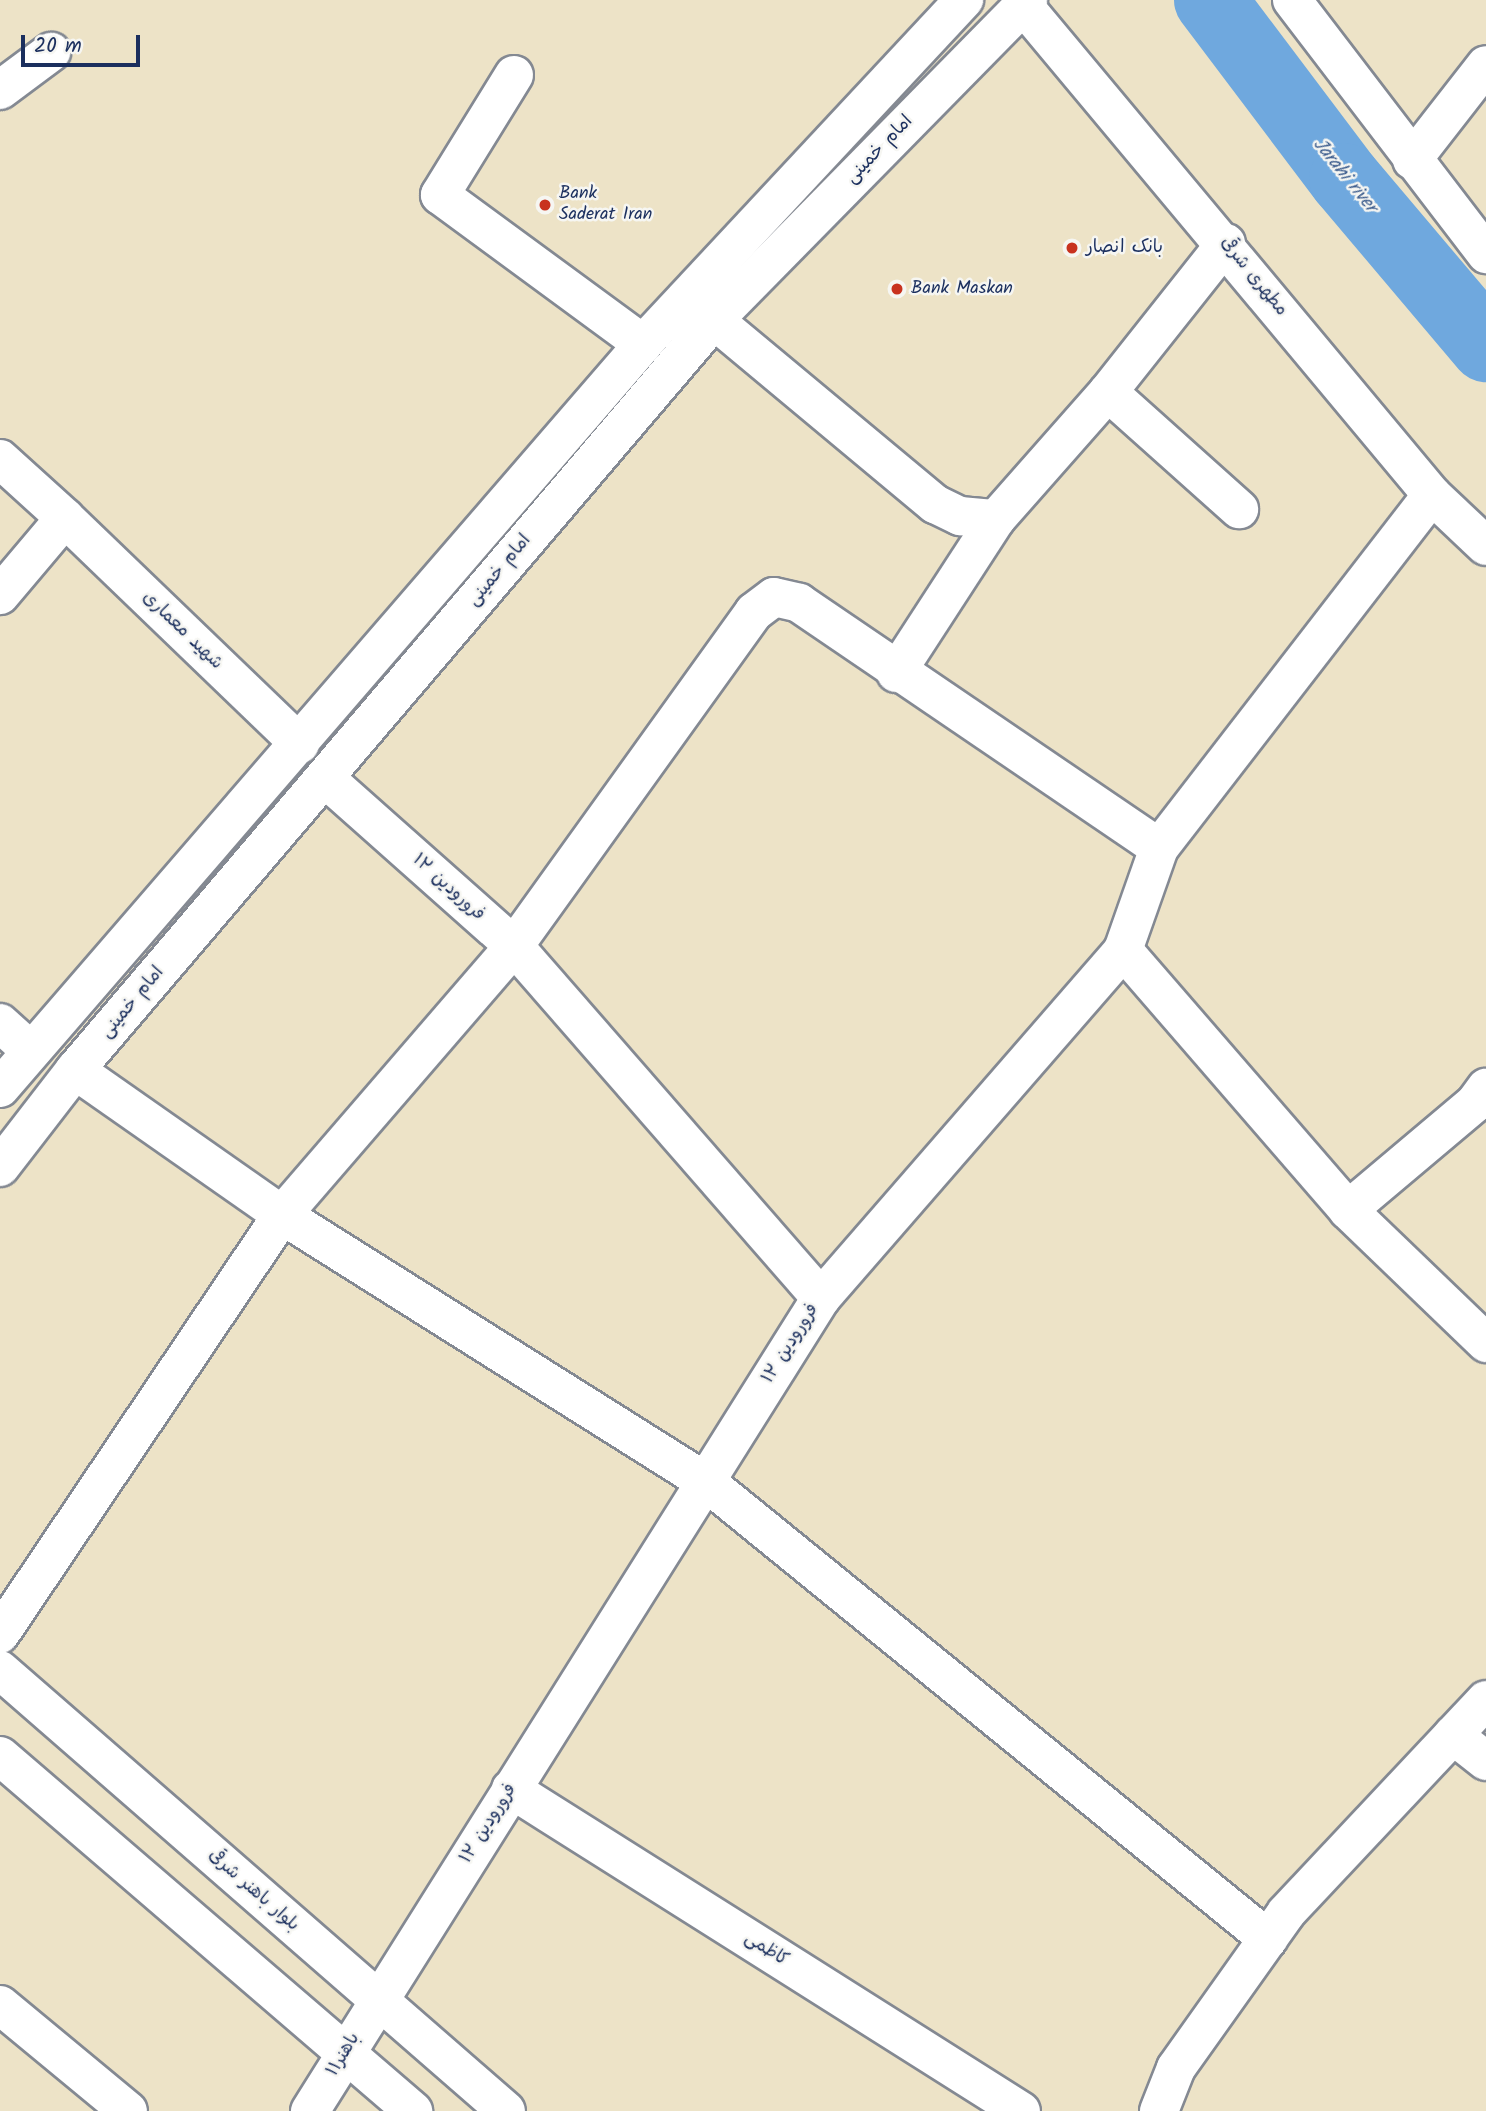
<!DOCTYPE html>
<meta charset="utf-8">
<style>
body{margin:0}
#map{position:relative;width:1486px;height:2111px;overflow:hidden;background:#ede3c7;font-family:Kalam,"Playpen Sans Arabic",sans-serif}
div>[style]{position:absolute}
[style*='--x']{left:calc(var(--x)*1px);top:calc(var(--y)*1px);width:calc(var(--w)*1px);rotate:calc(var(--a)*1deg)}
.river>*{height:72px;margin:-36px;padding:0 36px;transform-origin:36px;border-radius:36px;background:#6fa8de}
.roads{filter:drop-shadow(2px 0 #848992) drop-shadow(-2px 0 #848992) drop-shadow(0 2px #848992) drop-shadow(0 -2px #848992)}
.minor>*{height:38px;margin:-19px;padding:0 19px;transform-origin:19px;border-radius:19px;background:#fff}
.major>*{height:38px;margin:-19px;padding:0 19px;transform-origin:19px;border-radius:19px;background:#fff}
.dots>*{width:19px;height:19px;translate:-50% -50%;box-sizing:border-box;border:4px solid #f6f6f2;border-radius:50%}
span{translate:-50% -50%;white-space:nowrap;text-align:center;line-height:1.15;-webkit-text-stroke:5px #f6f6f2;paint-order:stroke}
.street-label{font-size:18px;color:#1b2f5e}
.poi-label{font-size:18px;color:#1b2f5e}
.left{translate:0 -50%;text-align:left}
.water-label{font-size:19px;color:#38598b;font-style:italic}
.scale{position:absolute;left:21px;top:35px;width:119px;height:32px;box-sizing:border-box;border:4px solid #1b2f5e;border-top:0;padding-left:9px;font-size:21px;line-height:24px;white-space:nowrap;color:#1b2f5e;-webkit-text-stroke:5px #f6f6f2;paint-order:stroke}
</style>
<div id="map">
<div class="river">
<i style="--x:1210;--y:0;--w:224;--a:53"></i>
<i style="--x:1345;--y:179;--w:219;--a:49.8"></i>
</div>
<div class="roads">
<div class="minor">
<i style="--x:1292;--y:0;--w:320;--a:52.6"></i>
<i style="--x:1023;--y:5;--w:638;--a:50.15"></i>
<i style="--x:1432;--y:495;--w:74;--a:43.4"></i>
<i style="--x:514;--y:75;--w:141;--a:121.7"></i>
<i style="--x:440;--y:195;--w:252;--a:36.3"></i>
<i style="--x:0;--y:90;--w:64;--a:-36.7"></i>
<i style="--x:1412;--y:160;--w:120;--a:-52.1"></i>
<i style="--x:714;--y:320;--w:288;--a:39.8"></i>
<i style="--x:935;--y:504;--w:28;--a:26"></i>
<i style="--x:960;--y:516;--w:36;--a:5"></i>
<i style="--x:996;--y:519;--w:169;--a:-48.6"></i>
<i style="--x:1108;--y:392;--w:190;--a:-51.6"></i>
<i style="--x:1108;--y:392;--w:176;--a:41.8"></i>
<i style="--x:0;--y:459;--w:88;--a:42.2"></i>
<i style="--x:65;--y:518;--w:101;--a:130.2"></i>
<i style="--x:65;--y:518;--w:326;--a:43.9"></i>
<i style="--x:896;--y:673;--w:184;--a:-57"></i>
<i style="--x:1159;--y:848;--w:446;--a:-52.3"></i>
<i style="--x:0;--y:1023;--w:42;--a:42.1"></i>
<i style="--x:75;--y:1070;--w:253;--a:35"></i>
<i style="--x:282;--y:1215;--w:500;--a:32.2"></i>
<i style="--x:705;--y:1481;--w:726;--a:39.13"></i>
<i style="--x:1348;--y:1210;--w:166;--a:-40.1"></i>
<i style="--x:1475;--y:1103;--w:19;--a:-54"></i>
<i style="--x:821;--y:1298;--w:461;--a:-49"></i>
<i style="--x:0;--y:1634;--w:505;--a:-56.06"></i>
<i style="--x:282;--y:1215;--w:355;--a:-49.2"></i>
<i style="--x:514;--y:946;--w:411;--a:-54.3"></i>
<i style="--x:754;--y:612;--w:25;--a:-37"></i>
<i style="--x:774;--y:597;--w:26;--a:13"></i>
<i style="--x:799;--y:603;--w:435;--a:34.2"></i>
<i style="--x:1159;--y:848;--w:108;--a:109.4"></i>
<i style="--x:1123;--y:950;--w:344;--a:49.1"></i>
<i style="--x:1348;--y:1210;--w:192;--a:43.9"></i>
<i style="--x:1453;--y:1735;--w:42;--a:38.2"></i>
<i style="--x:511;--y:1789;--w:603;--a:32.27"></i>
<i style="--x:0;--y:2005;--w:166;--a:39.6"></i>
<i style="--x:310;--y:2111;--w:960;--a:-57.85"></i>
<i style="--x:821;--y:1298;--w:467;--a:-131.1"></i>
<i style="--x:514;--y:946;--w:253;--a:-138.4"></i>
<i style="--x:1159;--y:2111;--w:46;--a:-68.4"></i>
<i style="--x:1176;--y:2068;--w:190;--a:-54.6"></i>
<i style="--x:1286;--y:1913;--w:292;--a:-46.8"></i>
</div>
<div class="major">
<i style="--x:0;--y:1088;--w:983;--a:-49.16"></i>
<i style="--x:643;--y:344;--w:471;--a:-47"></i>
<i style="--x:0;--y:1167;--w:123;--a:-52.3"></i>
<i style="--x:75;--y:1070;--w:985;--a:-49.57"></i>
<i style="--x:714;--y:320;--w:448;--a:-45.5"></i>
<i style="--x:0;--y:1670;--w:671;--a:41.07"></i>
<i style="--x:0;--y:1756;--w:545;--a:40.68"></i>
</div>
</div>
<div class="dots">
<i style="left:545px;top:205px;background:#c8321e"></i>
<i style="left:1072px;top:248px;background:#c8321e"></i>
<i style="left:897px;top:289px;background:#c8321e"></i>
</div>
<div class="street-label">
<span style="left:880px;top:150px;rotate:-46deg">امام خمینی</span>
<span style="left:1253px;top:277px;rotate:51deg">مطهری شرقی</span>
<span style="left:500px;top:571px;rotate:-50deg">امام خمینی</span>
<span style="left:182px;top:631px;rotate:44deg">شهید معماری</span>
<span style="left:448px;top:888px;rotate:42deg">۱۲ فرورودین</span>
<span style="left:133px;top:1003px;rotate:-50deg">امام خمینی</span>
<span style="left:791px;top:1344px;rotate:-58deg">۱۲ فرورودین</span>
<span style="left:489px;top:1824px;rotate:-58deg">۱۲ فرورودین</span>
<span style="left:253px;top:1891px;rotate:41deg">بلوار باهنر شرقی</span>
<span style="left:766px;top:1950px;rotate:32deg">کاظمی</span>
<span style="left:344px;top:2055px;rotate:-59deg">باهنر۱۱</span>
</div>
<div class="poi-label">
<span class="left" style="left:559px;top:205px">Bank<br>Saderat Iran</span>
<span class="left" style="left:1086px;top:248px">بانک انصار</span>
<span class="left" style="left:911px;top:289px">Bank Maskan</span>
</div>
<div class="water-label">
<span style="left:1344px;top:176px;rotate:51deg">Jarahi river</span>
</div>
<div class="scale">20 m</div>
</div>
